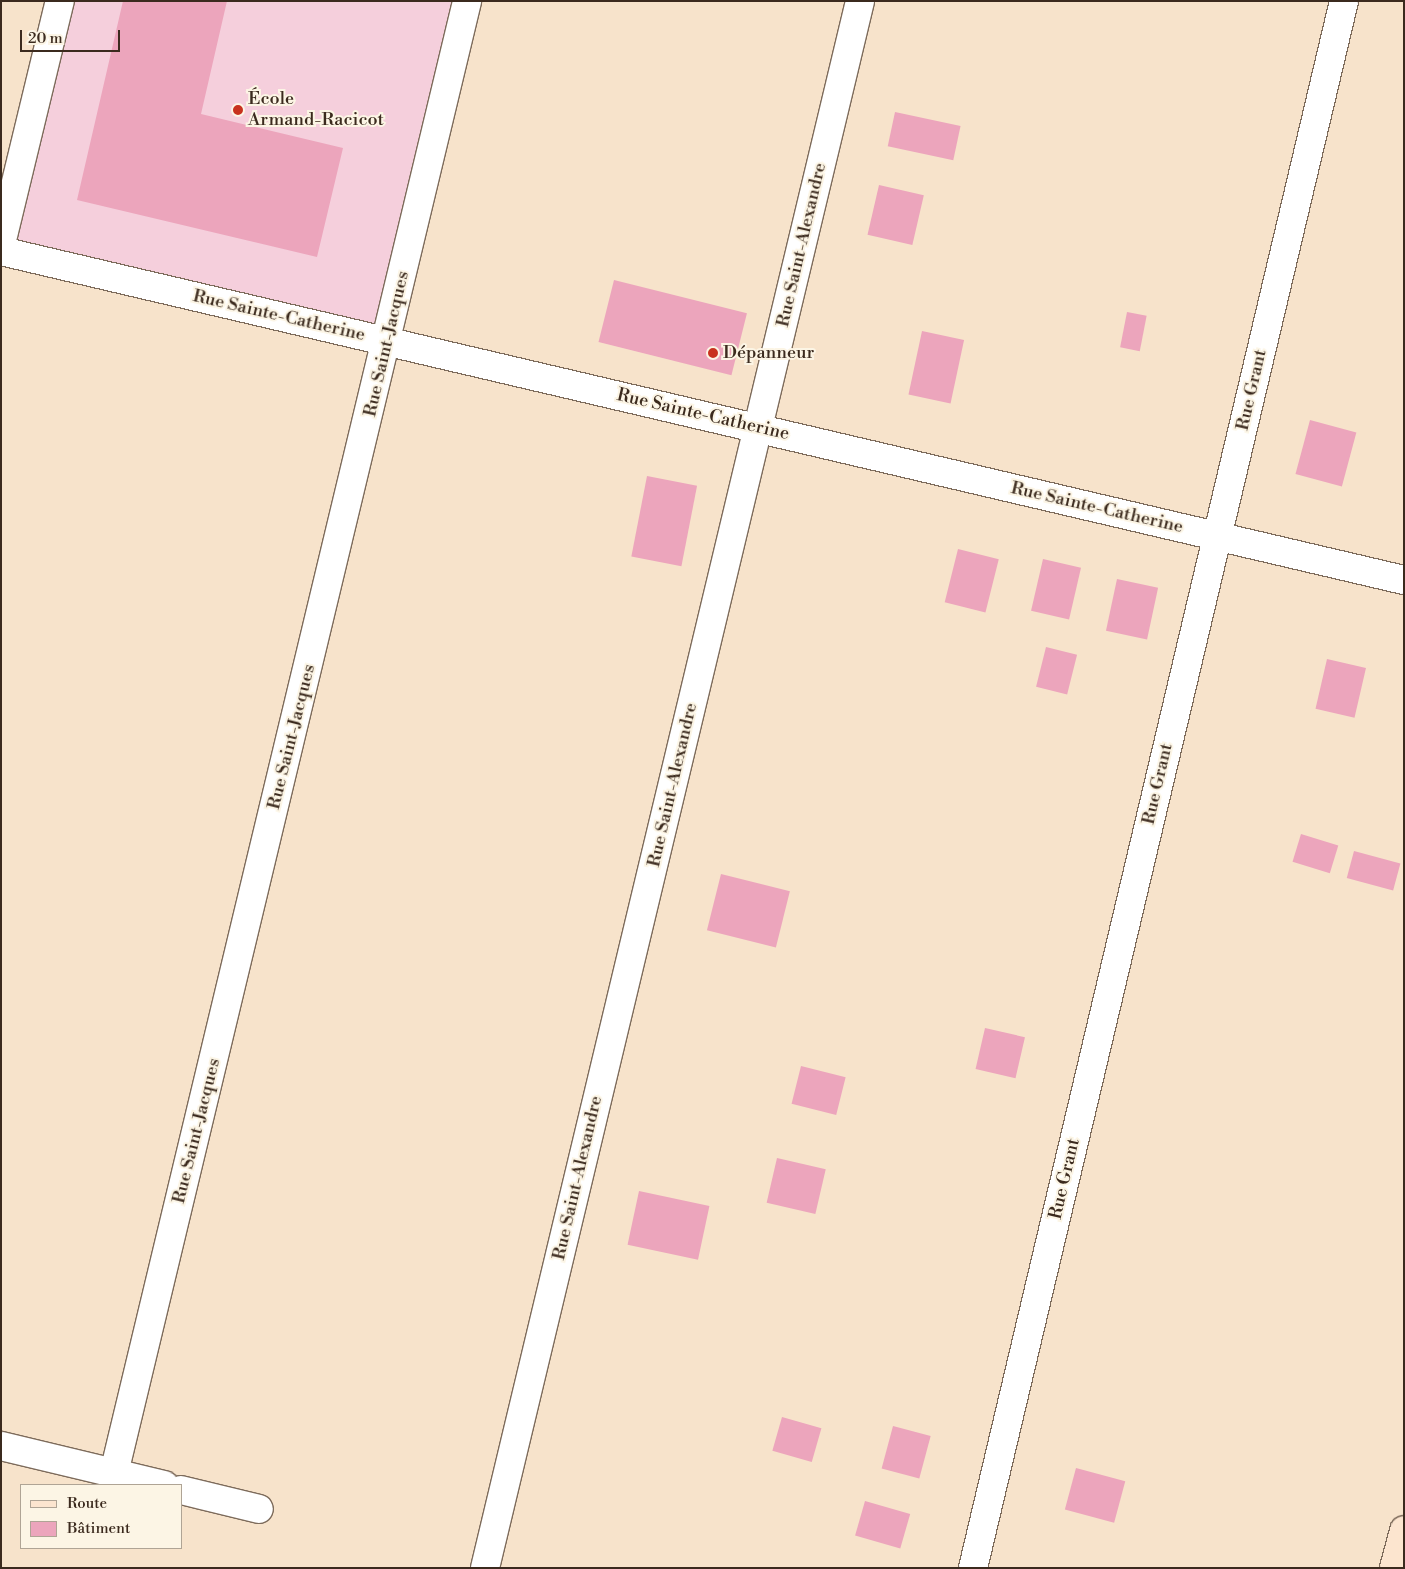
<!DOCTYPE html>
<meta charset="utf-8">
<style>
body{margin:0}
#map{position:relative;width:1405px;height:1569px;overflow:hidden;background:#f7e3cb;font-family:"Libre Bodoni",serif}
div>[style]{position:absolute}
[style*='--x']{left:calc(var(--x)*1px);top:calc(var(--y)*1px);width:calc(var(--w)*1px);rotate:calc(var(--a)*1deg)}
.built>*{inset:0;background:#f5cfdc}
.building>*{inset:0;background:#eca5bc;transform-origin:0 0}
.roads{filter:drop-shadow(1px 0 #7d6b5b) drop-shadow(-1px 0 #7d6b5b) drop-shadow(0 1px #7d6b5b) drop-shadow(0 -1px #7d6b5b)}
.street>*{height:28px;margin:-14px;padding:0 14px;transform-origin:14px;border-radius:14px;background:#fff}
.secondary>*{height:28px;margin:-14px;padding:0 14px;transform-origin:14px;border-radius:14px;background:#fce5cf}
.dots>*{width:14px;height:14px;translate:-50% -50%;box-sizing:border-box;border:2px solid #fcf5e5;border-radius:50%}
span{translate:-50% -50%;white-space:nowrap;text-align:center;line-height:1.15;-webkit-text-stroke:4px #fcf5e5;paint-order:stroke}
.poi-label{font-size:18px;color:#3b2a1e}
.left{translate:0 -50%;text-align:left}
.street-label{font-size:18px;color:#3b2a1e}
.frame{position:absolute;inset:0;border:2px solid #3b2a1e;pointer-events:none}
.legend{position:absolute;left:20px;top:1484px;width:162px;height:65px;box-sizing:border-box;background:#fcf5e5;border:1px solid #afa495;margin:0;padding:6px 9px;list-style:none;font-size:15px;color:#3b2a1e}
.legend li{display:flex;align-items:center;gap:10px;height:25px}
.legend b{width:25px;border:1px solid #afa495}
.scale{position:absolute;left:20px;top:30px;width:100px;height:22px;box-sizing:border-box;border:2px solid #3b2a1e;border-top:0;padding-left:6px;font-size:15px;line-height:18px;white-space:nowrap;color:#3b2a1e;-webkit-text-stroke:4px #fcf5e5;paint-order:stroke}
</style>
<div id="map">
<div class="built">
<i style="clip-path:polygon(60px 1px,467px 1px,387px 342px,1px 244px)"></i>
</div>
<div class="building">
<i style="clip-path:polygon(123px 1px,227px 1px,201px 114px,343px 148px,317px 257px,77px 200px)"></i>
<i style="left:895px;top:112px;width:67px;height:35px;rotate:12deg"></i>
<i style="left:879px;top:185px;width:46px;height:51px;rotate:13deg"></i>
<i style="left:614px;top:280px;width:137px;height:64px;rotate:14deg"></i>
<i style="left:1127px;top:312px;width:20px;height:36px;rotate:11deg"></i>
<i style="left:922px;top:331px;width:43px;height:65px;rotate:12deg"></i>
<i style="left:1310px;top:420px;width:48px;height:56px;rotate:15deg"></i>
<i style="left:647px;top:476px;width:51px;height:82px;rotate:11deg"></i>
<i style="left:958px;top:549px;width:42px;height:55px;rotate:14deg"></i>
<i style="left:1043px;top:559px;width:39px;height:53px;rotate:13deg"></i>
<i style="left:1117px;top:579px;width:42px;height:53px;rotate:12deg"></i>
<i style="left:1046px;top:647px;width:32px;height:41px;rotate:14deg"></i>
<i style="left:1327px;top:659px;width:40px;height:51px;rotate:13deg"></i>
<i style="left:1301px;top:834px;width:39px;height:29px;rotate:17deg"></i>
<i style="left:1354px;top:851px;width:48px;height:28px;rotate:15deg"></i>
<i style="left:721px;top:874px;width:71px;height:58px;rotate:14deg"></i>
<i style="left:985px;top:1028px;width:41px;height:42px;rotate:13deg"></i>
<i style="left:801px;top:1066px;width:46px;height:39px;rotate:14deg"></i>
<i style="left:777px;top:1158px;width:50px;height:46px;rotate:13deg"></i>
<i style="left:639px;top:1191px;width:72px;height:55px;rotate:12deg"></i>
<i style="left:782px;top:1417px;width:41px;height:35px;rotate:16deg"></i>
<i style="left:893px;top:1426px;width:39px;height:44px;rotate:15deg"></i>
<i style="left:1076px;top:1468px;width:51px;height:43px;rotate:15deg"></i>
<i style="left:865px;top:1501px;width:47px;height:36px;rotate:16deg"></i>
</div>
<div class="roads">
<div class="street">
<i style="--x:1;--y:244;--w:250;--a:-76.4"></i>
<i style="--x:1;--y:251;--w:1441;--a:13.2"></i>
<i style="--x:1;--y:1446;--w:168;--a:13.5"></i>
<i style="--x:114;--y:1473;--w:1514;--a:-76.51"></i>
<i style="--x:181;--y:1490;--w:80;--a:13.7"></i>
<i style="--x:485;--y:1568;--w:1611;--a:-76.54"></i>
<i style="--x:973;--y:1568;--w:1610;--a:-76.68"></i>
</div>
<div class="secondary">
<i style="--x:1394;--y:1568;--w:39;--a:-75"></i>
</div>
</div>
<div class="dots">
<i style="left:238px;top:110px;background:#c8321e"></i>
<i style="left:713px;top:353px;background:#c8321e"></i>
</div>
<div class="poi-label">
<span class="left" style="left:248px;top:110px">École<br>Armand-Racicot</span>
<span class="left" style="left:723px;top:353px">Dépanneur</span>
</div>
<div class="street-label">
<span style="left:802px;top:245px;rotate:-77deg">Rue Saint-Alexandre</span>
<span style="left:279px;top:316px;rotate:13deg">Rue Sainte-Catherine</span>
<span style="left:387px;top:344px;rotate:-77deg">Rue Saint-Jacques</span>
<span style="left:1252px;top:390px;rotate:-77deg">Rue Grant</span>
<span style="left:703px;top:415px;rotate:13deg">Rue Sainte-Catherine</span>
<span style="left:1097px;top:508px;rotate:13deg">Rue Sainte-Catherine</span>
<span style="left:292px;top:737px;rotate:-76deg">Rue Saint-Jacques</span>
<span style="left:1158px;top:784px;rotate:-77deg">Rue Grant</span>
<span style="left:673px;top:785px;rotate:-77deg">Rue Saint-Alexandre</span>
<span style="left:197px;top:1131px;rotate:-76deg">Rue Saint-Jacques</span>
<span style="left:578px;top:1178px;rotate:-77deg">Rue Saint-Alexandre</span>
<span style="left:1065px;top:1179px;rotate:-77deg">Rue Grant</span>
</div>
<div class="frame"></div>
<ul class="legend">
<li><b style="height:6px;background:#fce5cf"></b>Route</li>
<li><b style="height:14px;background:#eca5bc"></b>Bâtiment</li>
</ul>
<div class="scale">20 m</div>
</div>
